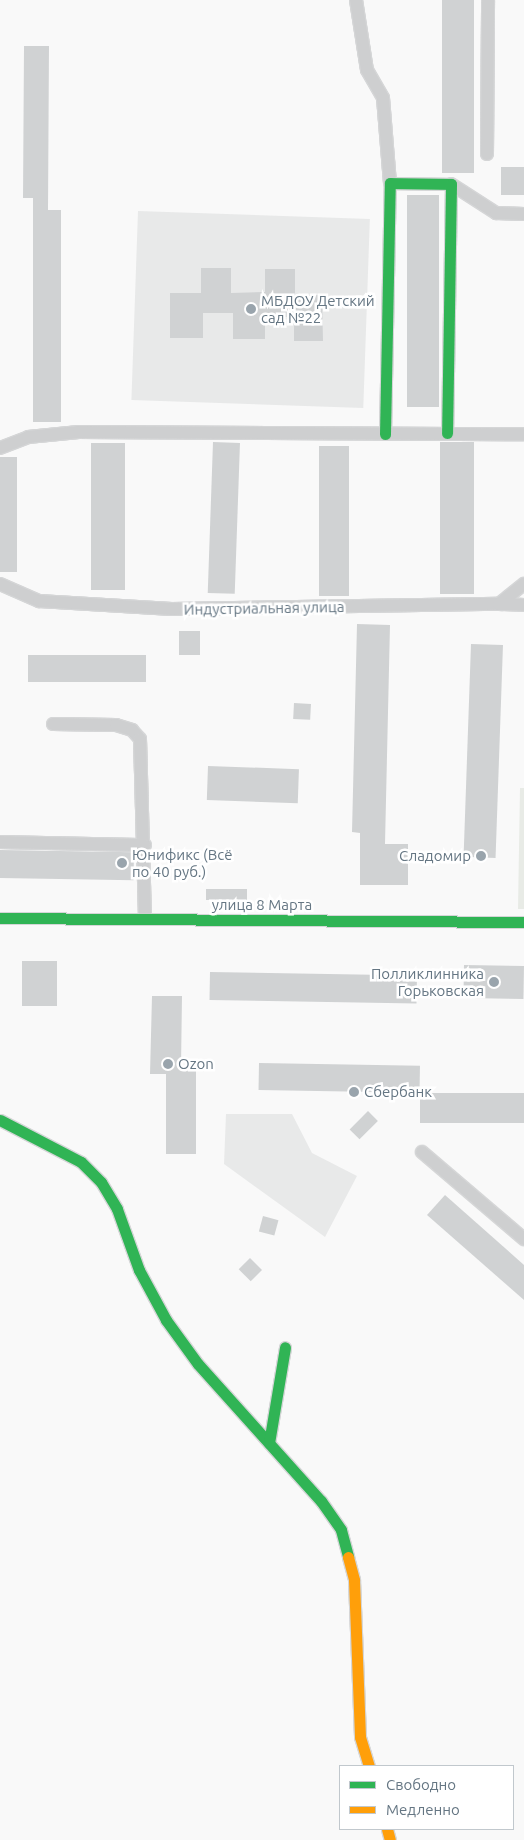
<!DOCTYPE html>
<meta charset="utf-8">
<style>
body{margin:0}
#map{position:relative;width:524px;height:1840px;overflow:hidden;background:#f9f9f9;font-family:Ubuntu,sans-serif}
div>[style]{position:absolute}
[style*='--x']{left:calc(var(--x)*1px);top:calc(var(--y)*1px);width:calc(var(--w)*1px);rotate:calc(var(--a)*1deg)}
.built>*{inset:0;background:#e8e9e9;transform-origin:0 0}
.green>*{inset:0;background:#e8ebe6}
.building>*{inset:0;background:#d0d2d3;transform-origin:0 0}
.roads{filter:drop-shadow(1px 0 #d5d6d7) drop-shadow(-1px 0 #d5d6d7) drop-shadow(0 1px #d5d6d7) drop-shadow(0 -1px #d5d6d7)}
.street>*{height:12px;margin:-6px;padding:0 6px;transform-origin:6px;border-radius:6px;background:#cecfd0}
.fast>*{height:11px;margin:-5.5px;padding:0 5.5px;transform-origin:5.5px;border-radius:5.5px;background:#30b455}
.slow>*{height:11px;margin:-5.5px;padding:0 5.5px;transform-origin:5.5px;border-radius:5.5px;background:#ff9f0a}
.dots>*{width:14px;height:14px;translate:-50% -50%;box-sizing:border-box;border:2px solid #fff;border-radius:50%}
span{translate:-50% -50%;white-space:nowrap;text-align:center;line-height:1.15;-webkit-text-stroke:5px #fff;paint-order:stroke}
.poi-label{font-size:15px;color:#657683}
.left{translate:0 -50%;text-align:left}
.right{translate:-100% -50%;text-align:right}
.street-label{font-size:15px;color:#657683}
.legend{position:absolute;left:339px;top:1765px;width:175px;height:65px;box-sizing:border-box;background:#fff;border:1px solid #c1c8cd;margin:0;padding:6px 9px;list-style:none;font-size:15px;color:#657683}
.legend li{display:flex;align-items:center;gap:10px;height:25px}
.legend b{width:25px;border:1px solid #c1c8cd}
</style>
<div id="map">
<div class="built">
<i style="left:138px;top:211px;width:232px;height:189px;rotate:2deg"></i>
<i style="clip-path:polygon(226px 1114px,292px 1114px,312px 1153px,357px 1176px,325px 1237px,224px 1164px)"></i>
</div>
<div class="green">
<i style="clip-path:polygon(520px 788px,524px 788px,524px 909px,518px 909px)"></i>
</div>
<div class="building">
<i style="left:442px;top:0;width:32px;height:173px"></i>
<i style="clip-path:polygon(24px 46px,49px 46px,48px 210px,61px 210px,61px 422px,33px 422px,33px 198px,23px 198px)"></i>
<i style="left:501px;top:167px;width:23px;height:28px"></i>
<i style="left:407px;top:195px;width:32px;height:212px"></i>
<i style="clip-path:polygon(201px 268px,231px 268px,231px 293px,265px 292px,265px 269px,295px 269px,295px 295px,322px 295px,323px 341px,294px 341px,294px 317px,265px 317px,265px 339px,233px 339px,233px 313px,203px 313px,203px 338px,170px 338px,170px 293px,201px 293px)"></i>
<i style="left:213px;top:442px;width:27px;height:151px;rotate:2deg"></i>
<i style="left:440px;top:442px;width:34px;height:152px"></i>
<i style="left:91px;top:443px;width:34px;height:147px"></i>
<i style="left:319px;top:446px;width:30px;height:150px"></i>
<i style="left:0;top:457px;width:17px;height:115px"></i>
<i style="clip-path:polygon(357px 624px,390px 625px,385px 844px,408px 844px,408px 885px,360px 885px,360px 833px,352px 832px)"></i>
<i style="left:179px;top:631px;width:21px;height:24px"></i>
<i style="left:471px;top:644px;width:32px;height:213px;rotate:2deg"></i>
<i style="left:28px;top:655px;width:118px;height:27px"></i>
<i style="left:294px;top:703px;width:17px;height:16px;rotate:3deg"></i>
<i style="left:208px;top:766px;width:91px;height:34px;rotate:2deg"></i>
<i style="left:0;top:850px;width:134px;height:28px;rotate:1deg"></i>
<i style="left:247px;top:889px;width:11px;height:41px;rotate:90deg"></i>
<i style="left:22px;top:961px;width:35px;height:45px"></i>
<i style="left:464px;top:965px;width:60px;height:33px;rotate:1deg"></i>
<i style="left:210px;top:972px;width:207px;height:28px;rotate:1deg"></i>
<i style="clip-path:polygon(152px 996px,182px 996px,181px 1067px,196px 1067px,196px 1154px,166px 1154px,166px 1074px,150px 1074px)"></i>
<i style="left:259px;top:1063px;width:161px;height:27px;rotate:1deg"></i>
<i style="left:420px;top:1093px;width:104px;height:30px"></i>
<i style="left:368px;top:1111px;width:14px;height:26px;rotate:45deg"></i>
<i style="clip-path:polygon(445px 1195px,524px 1265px,524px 1300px,427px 1215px)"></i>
<i style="left:263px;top:1216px;width:16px;height:16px;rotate:15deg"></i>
<i style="left:250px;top:1258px;width:17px;height:16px;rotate:45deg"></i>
</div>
<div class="roads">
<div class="street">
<i style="--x:356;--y:0;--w:71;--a:81.1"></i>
<i style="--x:367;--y:70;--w:32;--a:60"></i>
<i style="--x:383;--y:98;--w:85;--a:85.3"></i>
<i style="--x:487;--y:154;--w:154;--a:-89.6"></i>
<i style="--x:451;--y:184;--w:54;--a:32.8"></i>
<i style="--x:496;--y:213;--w:28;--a:2"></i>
<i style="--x:0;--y:448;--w:30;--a:-21"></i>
<i style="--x:28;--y:437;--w:51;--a:-5.6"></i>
<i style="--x:79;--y:432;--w:445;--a:0.3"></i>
<i style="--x:0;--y:584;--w:43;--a:23.6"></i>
<i style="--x:39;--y:601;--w:133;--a:3.4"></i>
<i style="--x:172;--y:609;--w:327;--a:-0.9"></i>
<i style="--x:499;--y:604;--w:32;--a:-39"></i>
<i style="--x:499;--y:604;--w:25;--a:2"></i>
<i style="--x:53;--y:724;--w:63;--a:0.9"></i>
<i style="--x:116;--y:725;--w:17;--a:17"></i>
<i style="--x:132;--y:730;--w:12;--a:48"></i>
<i style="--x:140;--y:739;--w:180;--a:88.4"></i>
<i style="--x:0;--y:842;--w:145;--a:1.2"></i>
<i style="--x:422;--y:1152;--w:134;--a:40.5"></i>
</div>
<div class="fast">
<i style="--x:385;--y:434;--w:251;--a:-88.9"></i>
<i style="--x:390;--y:183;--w:61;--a:0.9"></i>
<i style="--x:451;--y:184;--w:249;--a:90.9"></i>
<i style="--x:0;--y:918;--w:524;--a:0.44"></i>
<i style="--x:0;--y:1120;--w:91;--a:27.4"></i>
<i style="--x:81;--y:1162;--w:28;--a:45"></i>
<i style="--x:101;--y:1182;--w:31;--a:59"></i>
<i style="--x:117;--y:1209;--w:65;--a:70.2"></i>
<i style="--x:139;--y:1270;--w:57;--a:61.6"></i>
<i style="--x:166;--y:1320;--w:54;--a:54"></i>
<i style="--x:198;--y:1364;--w:184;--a:48.1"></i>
<i style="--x:321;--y:1501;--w:35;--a:55"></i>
<i style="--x:341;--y:1530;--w:28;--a:75"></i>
<i style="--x:269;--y:1443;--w:97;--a:-80.5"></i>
</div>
<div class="slow">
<i style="--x:348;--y:1557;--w:24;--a:75"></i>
<i style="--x:354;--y:1580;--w:157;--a:87.8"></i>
<i style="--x:360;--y:1737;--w:30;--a:73"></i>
<i style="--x:387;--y:1829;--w:11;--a:75"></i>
</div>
</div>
<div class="dots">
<i style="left:251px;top:309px;background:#99a4ac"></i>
<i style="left:481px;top:856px;background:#99a4ac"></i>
<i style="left:122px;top:863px;background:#99a4ac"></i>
<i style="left:494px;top:982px;background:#99a4ac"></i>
<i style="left:168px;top:1064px;background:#99a4ac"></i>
<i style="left:354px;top:1092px;background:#99a4ac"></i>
</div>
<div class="poi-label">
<span class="left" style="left:261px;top:309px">МБДОУ Детский<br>сад №22</span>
<span class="left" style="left:132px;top:863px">Юнификс (Всё<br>по 40 руб.)</span>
<span class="right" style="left:471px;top:856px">Сладомир</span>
<span class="right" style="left:484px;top:982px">Полликлинника<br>Горьковская</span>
<span class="left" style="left:178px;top:1064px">Ozon</span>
<span class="left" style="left:364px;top:1092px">Сбербанк</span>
</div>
<div class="street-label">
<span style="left:264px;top:608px;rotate:-1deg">Индустриальная улица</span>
<span style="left:262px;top:905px">улица 8 Марта</span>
</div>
<ul class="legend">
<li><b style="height:6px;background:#30b455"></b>Свободно</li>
<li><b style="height:6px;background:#ff9f0a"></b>Медленно</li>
</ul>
</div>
